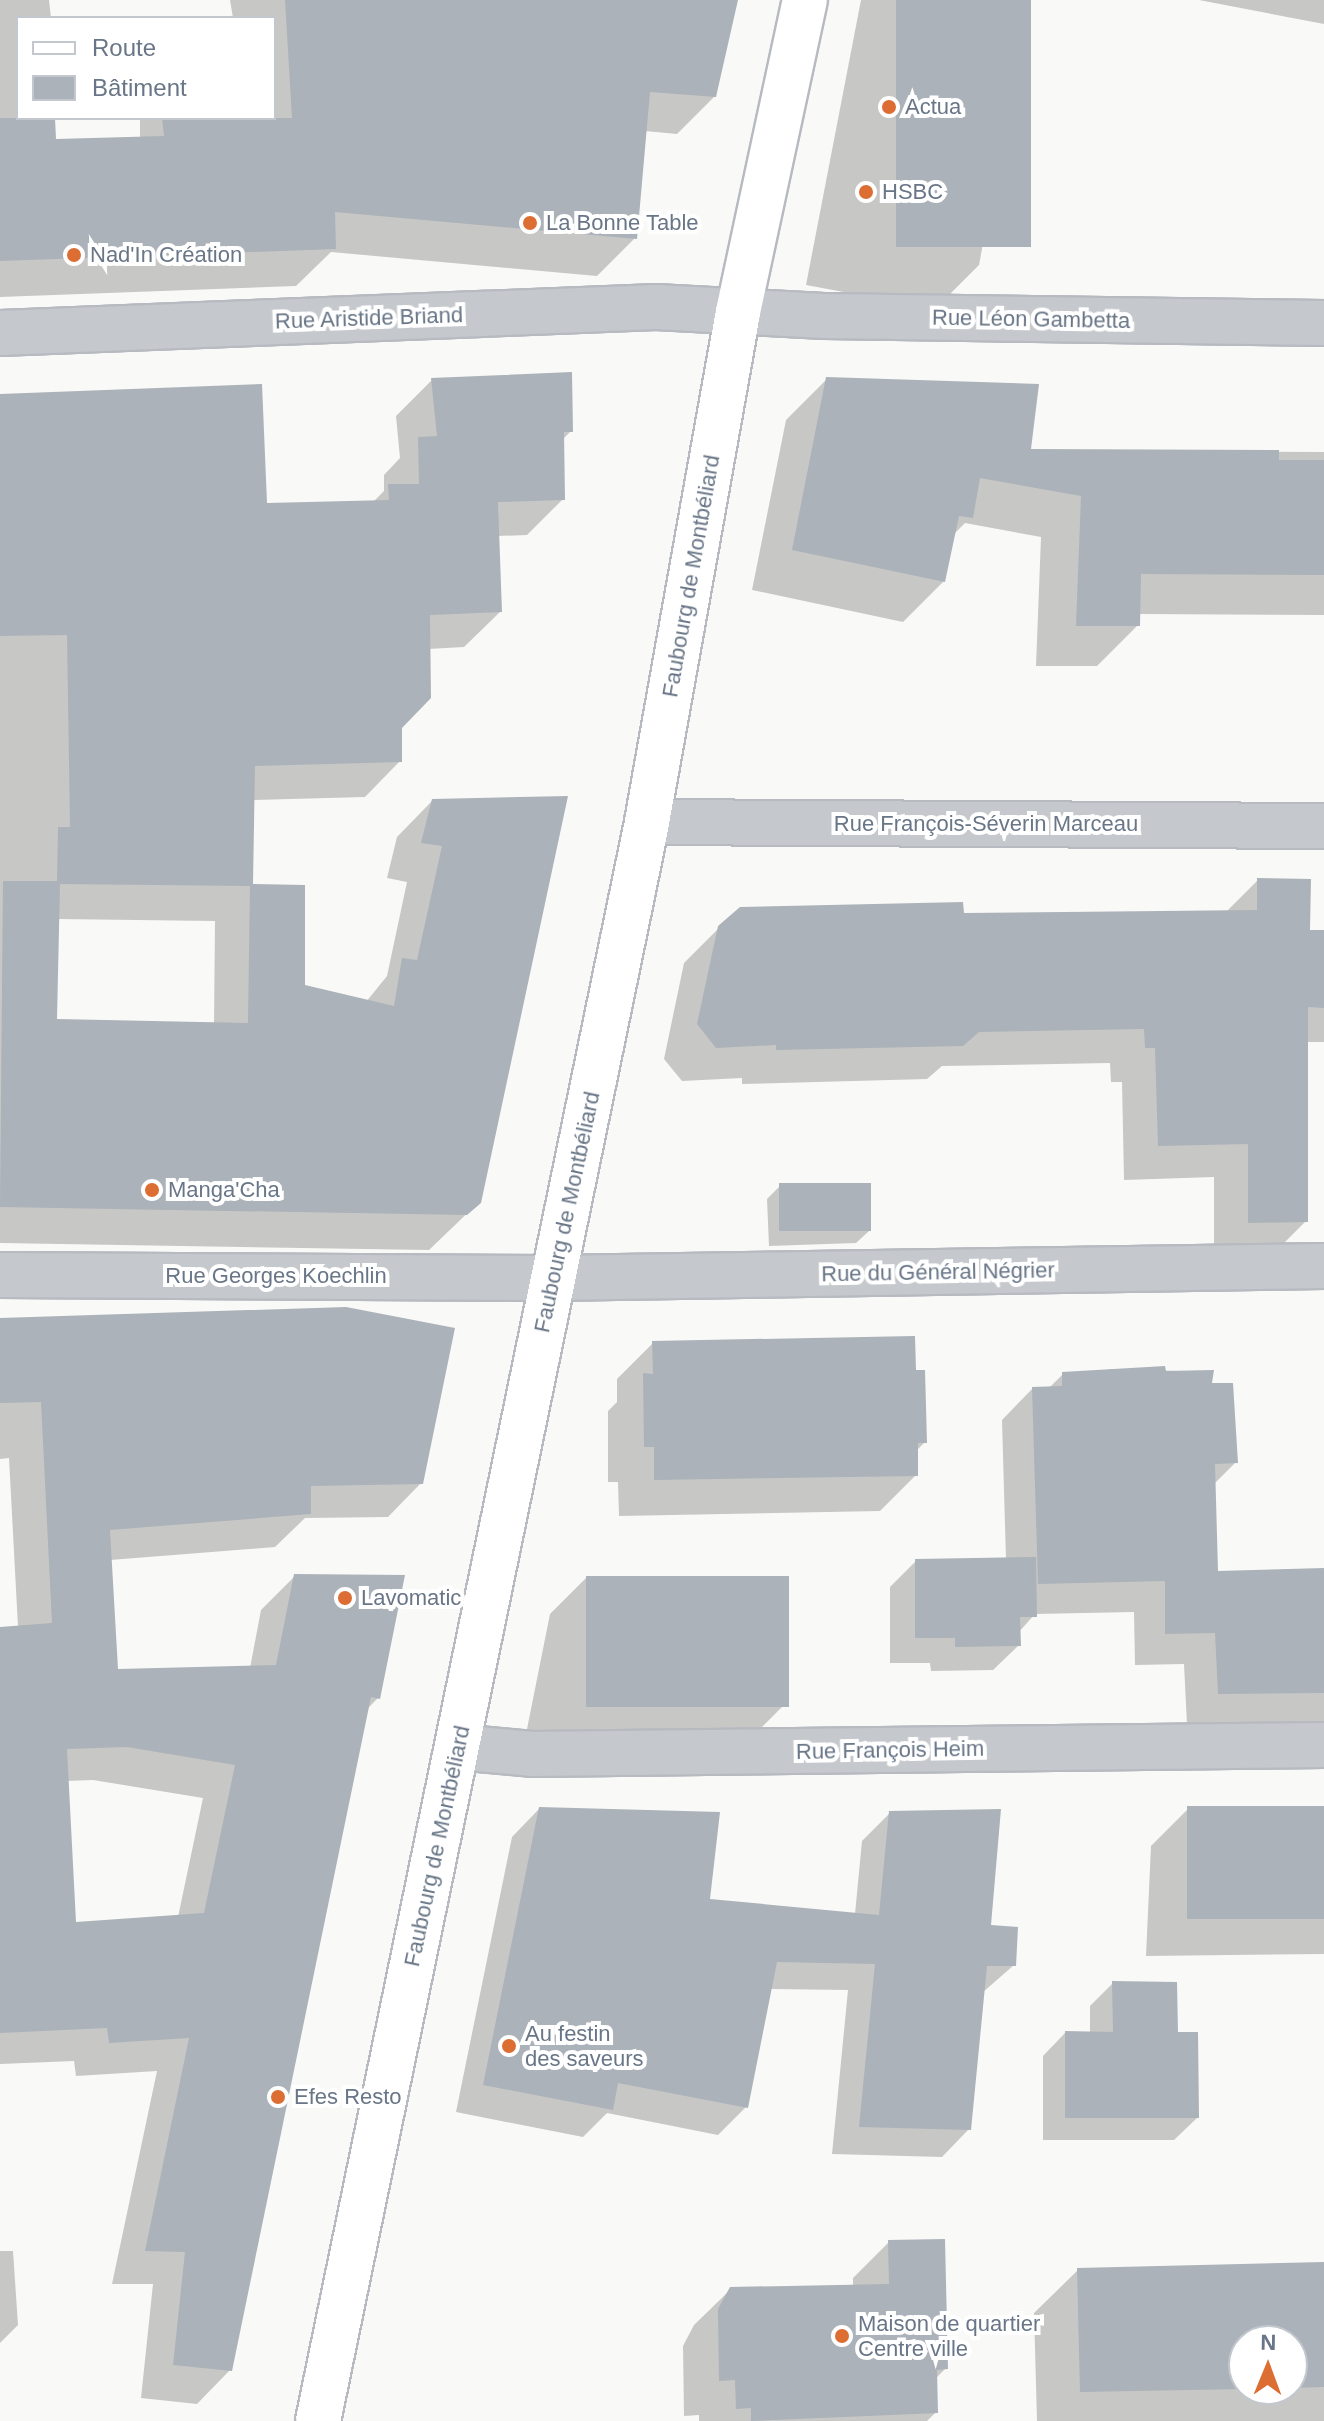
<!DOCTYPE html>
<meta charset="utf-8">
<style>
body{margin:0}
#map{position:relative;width:1324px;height:2421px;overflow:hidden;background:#f9f9f7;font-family:Helvetica,sans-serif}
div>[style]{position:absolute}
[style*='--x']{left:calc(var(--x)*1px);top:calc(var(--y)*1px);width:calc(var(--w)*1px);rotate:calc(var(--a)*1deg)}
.shadow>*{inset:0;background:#0003}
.building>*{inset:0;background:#acb2b9;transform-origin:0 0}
.roads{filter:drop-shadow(2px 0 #b7bbc1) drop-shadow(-2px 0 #b7bbc1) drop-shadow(0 2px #b7bbc1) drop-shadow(0 -2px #b7bbc1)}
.minor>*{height:44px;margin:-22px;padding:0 22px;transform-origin:22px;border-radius:22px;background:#c5c8cc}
.tertiary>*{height:44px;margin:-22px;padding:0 22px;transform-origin:22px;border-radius:22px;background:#c5c8cc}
.secondary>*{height:44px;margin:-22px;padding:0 22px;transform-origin:22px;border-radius:22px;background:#fff}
.dots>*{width:22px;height:22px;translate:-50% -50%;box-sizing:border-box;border:4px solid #fff;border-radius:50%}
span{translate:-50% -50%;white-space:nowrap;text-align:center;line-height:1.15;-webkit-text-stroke:8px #fff;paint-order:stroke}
.poi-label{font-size:22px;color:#697687}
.left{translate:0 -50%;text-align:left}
.street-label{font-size:22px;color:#697687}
.legend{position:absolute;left:16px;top:16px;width:260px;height:104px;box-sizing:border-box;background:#fff;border:2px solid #c3c8cf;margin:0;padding:10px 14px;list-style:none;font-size:24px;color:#697687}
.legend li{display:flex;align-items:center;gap:16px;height:40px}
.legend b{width:40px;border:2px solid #c3c8cf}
.north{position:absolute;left:1228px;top:2325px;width:80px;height:80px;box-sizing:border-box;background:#fff;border:2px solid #c3c8cf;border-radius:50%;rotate:1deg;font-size:22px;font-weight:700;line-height:32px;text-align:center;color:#697687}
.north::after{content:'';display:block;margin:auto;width:28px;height:36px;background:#dc6d33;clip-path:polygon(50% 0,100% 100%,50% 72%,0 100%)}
</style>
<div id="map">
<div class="shadow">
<i style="clip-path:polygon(0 0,49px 0,51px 18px,18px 18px,18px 118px,52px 118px,49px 141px,140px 137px,140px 118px,274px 118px,274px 18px,233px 18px,230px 0,736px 0,715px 96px,677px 134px,645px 131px,635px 238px,597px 276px,331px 252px,296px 286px,0 297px)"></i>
<i style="clip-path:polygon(861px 0,1028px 0,979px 265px,935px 309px,806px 285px)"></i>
<i style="clip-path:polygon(1199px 0,1324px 0,1324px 24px)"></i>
<i style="clip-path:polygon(827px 379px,1028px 451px,1324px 452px,1324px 615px,1139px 614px,1138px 625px,1097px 666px,1036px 666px,1041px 537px,965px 523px,953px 535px,944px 581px,903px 622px,752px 590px,786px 420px)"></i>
<i style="clip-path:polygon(evenodd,432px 380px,571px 431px,562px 440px,563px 499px,527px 535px,497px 536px,500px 612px,464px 647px,428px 649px,400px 728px,400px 761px,365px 797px,252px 800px,251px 886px,303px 987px,366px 1002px,387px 976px,407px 882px,387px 878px,397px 837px,432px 801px,565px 799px,479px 1202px,429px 1250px,0 1243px,0 395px,265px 505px,372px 503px,384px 491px,384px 475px,400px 458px,396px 416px,432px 380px,57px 919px,215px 921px,214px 1024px,55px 1021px,57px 919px)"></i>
<i style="clip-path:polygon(1258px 880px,1308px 932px,1324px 932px,1324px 1042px,1306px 1042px,1306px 1221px,1271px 1256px,1214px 1257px,1214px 1177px,1124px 1180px,1122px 1082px,1111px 1082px,1110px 1063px,942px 1066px,927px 1079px,742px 1084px,742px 1078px,682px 1081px,664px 1059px,684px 963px,719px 928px,962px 915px,1226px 912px)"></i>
<i style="clip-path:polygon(780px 1186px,869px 1231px,856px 1243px,769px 1246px,767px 1199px)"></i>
<i style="clip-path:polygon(evenodd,0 1320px,421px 1483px,388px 1517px,305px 1518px,275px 1547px,110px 1560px,116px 1671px,250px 1668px,261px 1610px,295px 1576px,378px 1698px,366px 1710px,230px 2370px,197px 2404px,141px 2398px,153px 2284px,112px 2284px,157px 2071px,76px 2076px,74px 2061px,0 2064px,0 1629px,18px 1627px,9px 1458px,0 1459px,0 1320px,93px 1780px,203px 1798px,178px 1917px,74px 1924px,66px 1781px,93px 1780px)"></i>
<i style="clip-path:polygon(653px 1343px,914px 1372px,925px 1442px,916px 1451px,916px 1475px,880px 1511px,619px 1516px,618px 1482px,608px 1482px,608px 1411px,617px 1402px,617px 1379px)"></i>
<i style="clip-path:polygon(1110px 1369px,1211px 1372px,1210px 1385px,1236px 1462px,1214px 1484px,1216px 1573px,1324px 1570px,1324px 1722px,1187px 1725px,1184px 1664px,1135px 1665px,1134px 1612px,1035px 1614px,1018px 1633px,1019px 1645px,993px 1670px,931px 1671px,930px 1663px,890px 1663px,890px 1587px,916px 1561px,1006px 1560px,1002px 1420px,1033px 1388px,1049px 1388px,1063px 1374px,1105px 1374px)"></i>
<i style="clip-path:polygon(586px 1578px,788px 1701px,752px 1737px,525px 1739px,550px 1614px)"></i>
<i style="clip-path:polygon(1324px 1808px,1324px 1954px,1146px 1956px,1151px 1846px,1187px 1810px)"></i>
<i style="clip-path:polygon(539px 1809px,708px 1901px,855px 1914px,862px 1841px,890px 1813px,988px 1926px,1014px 1965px,982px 1993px,969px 2129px,942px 2157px,832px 2154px,848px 1990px,769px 1989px,746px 2107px,718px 2135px,607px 2113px,583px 2137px,456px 2112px,512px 1837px)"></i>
<i style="clip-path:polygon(1113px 1983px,1176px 2034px,1197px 2118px,1174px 2140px,1043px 2140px,1043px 2056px,1065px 2033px,1090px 2034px,1090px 2006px)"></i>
<i style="clip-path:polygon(889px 2242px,946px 2368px,935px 2379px,936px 2412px,927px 2421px,699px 2421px,699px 2415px,684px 2416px,683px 2346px,694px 2325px,731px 2289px,853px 2287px,853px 2278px)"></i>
<i style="clip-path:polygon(0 2251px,13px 2251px,18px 2325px,0 2343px)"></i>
<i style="clip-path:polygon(evenodd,1324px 2264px,1324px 2421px,1037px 2421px,1034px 2313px,1078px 2270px,1324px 2264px,1244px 2341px,1292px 2341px,1292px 2389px,1244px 2389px,1244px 2341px)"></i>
</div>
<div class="building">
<i style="clip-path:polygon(285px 0,738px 0,716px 97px,650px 92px,637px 239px,335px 212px,336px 249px,0 261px,0 118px,55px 118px,56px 139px,164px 136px,162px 118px,292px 118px)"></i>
<i style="left:896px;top:0;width:135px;height:247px"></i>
<i style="clip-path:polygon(evenodd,572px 372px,573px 432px,564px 432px,565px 500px,498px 502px,502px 612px,430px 615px,431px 698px,402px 728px,402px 762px,255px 766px,253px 884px,305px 885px,305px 985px,394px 1006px,402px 958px,417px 960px,442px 846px,421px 843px,432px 799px,568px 796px,481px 1203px,467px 1215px,0 1207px,3px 881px,57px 881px,58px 827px,70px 827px,67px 635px,0 636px,0 394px,262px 384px,267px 503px,389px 500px,388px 484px,419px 484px,418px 437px,437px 436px,431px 378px,572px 372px,60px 884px,250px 886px,248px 1023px,57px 1019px,60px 884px)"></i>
<i style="clip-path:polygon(826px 377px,1039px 384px,1031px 449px,1279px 450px,1279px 460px,1324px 460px,1324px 575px,1141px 574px,1140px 626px,1076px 626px,1081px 496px,980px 478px,973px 518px,959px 516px,945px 582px,792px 550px)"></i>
<i style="clip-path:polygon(1257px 878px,1311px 879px,1310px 930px,1324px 930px,1324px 1008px,1308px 1007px,1308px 1222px,1248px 1223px,1248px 1144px,1158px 1146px,1155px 1048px,1145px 1048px,1144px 1029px,979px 1032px,963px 1046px,776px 1050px,776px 1045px,716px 1048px,697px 1024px,718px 926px,740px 907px,963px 902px,964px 913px,1257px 910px)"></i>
<i style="left:871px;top:1183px;width:48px;height:92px;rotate:90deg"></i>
<i style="clip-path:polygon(evenodd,346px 1307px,455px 1328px,423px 1484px,311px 1486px,311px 1514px,110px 1530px,118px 1669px,276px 1665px,294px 1574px,405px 1575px,380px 1699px,371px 1697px,232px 2371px,173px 2365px,185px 2252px,145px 2251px,189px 2038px,109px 2043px,107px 2028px,0 2033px,0 1627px,52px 1623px,41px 1402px,0 1403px,0 1318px,346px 1307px,127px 1747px,235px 1765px,204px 1913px,76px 1922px,67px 1749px,127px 1747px)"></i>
<i style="clip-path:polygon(915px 1336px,916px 1370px,925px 1370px,927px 1443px,918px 1443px,918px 1476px,654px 1480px,654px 1447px,644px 1447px,643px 1373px,653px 1374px,652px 1341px)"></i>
<i style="clip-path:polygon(1165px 1366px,1166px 1371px,1214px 1370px,1212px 1383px,1233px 1383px,1238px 1463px,1215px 1464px,1218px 1571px,1324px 1568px,1324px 1693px,1218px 1694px,1215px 1633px,1165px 1634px,1165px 1581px,1038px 1584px,1032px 1387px,1062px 1386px,1062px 1372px)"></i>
<i style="clip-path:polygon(1036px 1557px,1037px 1617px,1020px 1617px,1021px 1646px,955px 1647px,955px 1638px,915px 1638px,915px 1559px)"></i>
<i style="left:586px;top:1576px;width:203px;height:131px"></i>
<i style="left:1324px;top:1806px;width:113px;height:137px;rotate:90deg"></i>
<i style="clip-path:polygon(539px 1807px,720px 1812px,710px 1899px,879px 1915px,889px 1811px,1001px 1809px,991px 1925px,1018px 1927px,1016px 1966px,987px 1966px,971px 2130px,859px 2127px,875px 1964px,777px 1962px,748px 2108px,618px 2083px,613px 2110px,483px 2085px)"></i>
<i style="clip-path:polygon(1112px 1981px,1177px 1982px,1178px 2032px,1198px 2032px,1199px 2118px,1065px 2118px,1065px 2031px,1113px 2032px)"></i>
<i style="clip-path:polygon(945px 2239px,948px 2369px,937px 2370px,938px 2413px,751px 2421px,751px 2408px,736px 2409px,735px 2380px,719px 2381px,718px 2309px,730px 2287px,889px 2284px,888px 2240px)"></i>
<i style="clip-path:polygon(1324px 2262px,1324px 2387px,1292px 2388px,1292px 2341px,1244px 2341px,1244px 2389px,1080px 2392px,1077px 2268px)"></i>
</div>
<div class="roads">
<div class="minor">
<i style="--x:0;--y:333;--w:657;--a:-2.27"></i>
<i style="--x:656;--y:307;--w:168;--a:3.1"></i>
<i style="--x:824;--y:316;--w:500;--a:0.8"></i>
<i style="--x:647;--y:822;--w:677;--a:0.34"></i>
<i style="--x:553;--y:1278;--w:771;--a:-0.89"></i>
<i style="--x:457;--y:1747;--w:75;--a:5.3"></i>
<i style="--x:532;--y:1754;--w:792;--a:-0.65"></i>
</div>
<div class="tertiary">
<i style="--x:0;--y:1275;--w:553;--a:0.31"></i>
</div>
<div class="secondary">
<i style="--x:318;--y:2421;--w:1632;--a:-78.37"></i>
<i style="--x:647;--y:822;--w:518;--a:-79.88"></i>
<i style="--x:738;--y:312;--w:319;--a:-77.9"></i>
</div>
</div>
<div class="dots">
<i style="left:889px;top:107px;background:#dc6d33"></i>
<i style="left:866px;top:192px;background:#dc6d33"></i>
<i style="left:530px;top:223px;background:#dc6d33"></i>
<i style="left:74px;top:255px;background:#dc6d33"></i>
<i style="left:152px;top:1190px;background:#dc6d33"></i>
<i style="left:345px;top:1598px;background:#dc6d33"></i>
<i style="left:509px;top:2046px;background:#dc6d33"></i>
<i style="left:278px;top:2097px;background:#dc6d33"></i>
<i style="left:842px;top:2336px;background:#dc6d33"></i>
</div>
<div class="poi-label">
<span class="left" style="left:905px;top:107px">Actua</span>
<span class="left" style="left:882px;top:192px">HSBC</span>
<span class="left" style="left:546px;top:223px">La Bonne Table</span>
<span class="left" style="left:90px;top:255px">Nad'In Création</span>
<span class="left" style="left:168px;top:1190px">Manga'Cha</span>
<span class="left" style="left:361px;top:1598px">Lavomatic</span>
<span class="left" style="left:525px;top:2046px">Au festin<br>des saveurs</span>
<span class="left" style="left:294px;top:2097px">Efes Resto</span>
<span class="left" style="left:858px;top:2336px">Maison de quartier<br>Centre ville</span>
</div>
<div class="street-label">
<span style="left:369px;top:318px;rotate:-2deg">Rue Aristide Briand</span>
<span style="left:1031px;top:319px;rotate:1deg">Rue Léon Gambetta</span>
<span style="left:691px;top:576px;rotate:-80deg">Faubourg de Montbéliard</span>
<span style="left:986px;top:824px">Rue François-Séverin Marceau</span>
<span style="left:567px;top:1212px;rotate:-78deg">Faubourg de Montbéliard</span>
<span style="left:938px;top:1272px;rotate:-1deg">Rue du Général Négrier</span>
<span style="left:276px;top:1276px">Rue Georges Koechlin</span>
<span style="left:890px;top:1750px;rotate:-1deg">Rue François Heim</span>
<span style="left:437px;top:1846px;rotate:-78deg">Faubourg de Montbéliard</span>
</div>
<ul class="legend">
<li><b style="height:10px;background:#fff"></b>Route</li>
<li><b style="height:22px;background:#acb2b9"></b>Bâtiment</li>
</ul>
<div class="north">N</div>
</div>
